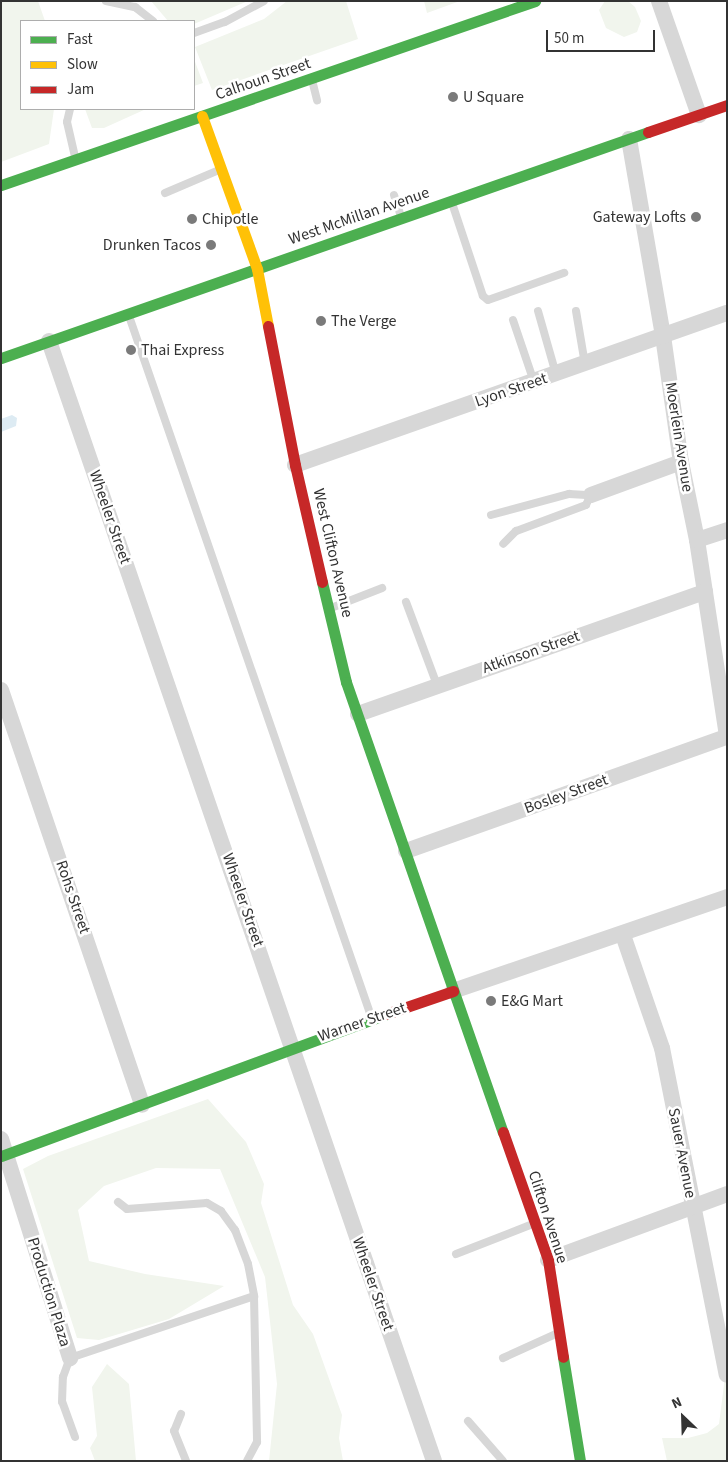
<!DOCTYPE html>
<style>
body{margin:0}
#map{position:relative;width:728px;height:1462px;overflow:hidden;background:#fff;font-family:"Source Sans 3",sans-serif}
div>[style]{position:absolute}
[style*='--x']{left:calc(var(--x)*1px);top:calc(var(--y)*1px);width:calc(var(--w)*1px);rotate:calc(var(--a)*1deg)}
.green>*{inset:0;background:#f1f5ed}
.water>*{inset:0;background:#ddebf3}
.lane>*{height:8px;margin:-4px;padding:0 4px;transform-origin:4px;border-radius:4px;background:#d7d7d7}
.street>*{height:16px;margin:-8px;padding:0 8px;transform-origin:8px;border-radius:8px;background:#d7d7d7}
.fast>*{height:11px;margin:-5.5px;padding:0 5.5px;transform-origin:5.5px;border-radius:5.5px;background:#4caf50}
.slow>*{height:11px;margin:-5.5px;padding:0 5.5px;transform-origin:5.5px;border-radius:5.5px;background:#ffc107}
.jam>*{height:11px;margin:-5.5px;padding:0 5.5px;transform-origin:5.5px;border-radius:5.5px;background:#c62828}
.dots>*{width:14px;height:14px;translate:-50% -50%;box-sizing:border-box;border:2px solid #fff;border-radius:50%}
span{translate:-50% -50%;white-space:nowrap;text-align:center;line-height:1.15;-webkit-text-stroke:5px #fff;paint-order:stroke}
.street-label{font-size:16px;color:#333}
.poi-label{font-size:16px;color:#333}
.left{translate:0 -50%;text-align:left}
.right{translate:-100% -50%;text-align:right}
.frame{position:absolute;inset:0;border:2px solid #333;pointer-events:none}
.legend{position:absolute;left:20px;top:20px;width:175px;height:90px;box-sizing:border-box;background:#fff;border:1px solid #adadad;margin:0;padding:6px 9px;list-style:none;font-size:15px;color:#333}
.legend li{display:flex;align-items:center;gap:10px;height:25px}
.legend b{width:25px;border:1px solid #adadad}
.north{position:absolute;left:658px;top:1392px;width:50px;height:50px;-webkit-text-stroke:4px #fff;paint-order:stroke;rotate:336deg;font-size:14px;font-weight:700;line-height:20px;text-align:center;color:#333}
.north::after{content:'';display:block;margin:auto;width:18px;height:22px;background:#333;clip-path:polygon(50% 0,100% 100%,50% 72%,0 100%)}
.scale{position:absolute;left:546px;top:30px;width:109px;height:22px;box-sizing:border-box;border:2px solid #333;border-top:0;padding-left:6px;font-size:15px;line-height:18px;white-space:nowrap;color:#333;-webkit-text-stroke:4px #fff;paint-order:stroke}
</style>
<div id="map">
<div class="green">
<i style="clip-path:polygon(1px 1px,38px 1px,45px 21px,21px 21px,21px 109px,54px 109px,49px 144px,1px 162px)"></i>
<i style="clip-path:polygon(151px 1px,248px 1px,194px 24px,168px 21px)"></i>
<i style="clip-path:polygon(287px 1px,346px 1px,358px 39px,212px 90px,195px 47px,264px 19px)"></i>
<i style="clip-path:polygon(424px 1px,460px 1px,427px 13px)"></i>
<i style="clip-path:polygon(605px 1px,628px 1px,635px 7px,641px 21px,637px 32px,624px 37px,606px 28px,599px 10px)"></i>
<i style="clip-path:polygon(194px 59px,203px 83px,194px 86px)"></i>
<i style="clip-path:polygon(85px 109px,146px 109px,104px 128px,92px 128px)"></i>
<i style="clip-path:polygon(208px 1099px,246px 1142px,264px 1184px,261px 1203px,293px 1305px,313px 1334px,342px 1415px,339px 1438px,343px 1461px,269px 1461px,277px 1384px,265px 1277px,220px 1169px,156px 1168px,104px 1186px,78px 1210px,89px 1261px,145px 1274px,224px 1286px,169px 1319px,99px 1340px,77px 1338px,23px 1169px,48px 1156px)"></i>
<i style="clip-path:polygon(727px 1361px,727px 1461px,667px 1461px,662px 1438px,688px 1438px,707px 1433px,719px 1424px)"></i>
<i style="clip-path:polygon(107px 1364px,129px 1384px,136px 1461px,95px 1461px,90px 1448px,97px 1436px,92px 1387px)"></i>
</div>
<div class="water">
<i style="clip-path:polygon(12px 415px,17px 418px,16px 426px,1px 432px,1px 419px)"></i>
</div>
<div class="lane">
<i style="--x:106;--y:1;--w:30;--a:12"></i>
<i style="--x:135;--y:7;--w:23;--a:38"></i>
<i style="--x:194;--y:33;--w:33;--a:-20"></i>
<i style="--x:225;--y:22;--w:44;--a:-28.3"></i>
<i style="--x:312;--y:80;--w:21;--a:76"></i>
<i style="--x:70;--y:109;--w:13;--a:103"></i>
<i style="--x:67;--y:122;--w:37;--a:77"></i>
<i style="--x:165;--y:193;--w:59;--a:-23.1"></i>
<i style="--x:394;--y:195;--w:22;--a:72"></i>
<i style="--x:452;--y:203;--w:98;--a:71.6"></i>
<i style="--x:483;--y:296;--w:6;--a:39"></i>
<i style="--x:488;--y:300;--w:81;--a:-19.6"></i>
<i style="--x:538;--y:311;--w:66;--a:74.1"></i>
<i style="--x:576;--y:311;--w:54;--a:80.4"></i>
<i style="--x:129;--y:316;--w:741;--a:70.93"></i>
<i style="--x:513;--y:320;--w:65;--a:71.3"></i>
<i style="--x:491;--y:515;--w:81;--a:-15.1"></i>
<i style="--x:569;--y:494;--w:22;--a:3"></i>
<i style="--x:591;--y:495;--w:11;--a:117"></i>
<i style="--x:586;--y:505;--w:75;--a:159.6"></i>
<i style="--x:516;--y:531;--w:18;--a:135"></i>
<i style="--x:406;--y:602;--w:89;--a:69.5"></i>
<i style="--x:331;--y:608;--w:55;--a:-21.4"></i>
<i style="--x:118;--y:1202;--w:11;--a:38"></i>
<i style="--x:127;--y:1209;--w:80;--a:-4.3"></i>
<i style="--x:207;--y:1203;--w:16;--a:30"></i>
<i style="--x:221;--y:1211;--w:24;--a:54"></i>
<i style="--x:235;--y:1230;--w:36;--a:69"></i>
<i style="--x:248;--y:1264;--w:33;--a:79"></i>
<i style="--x:254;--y:1296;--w:146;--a:88.8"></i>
<i style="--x:257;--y:1442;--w:21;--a:118"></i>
<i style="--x:456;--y:1254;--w:83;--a:-21.3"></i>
<i style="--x:503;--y:1358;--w:60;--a:-24.4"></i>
<i style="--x:181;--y:1414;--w:18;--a:112"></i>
<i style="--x:174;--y:1431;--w:32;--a:68"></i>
<i style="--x:468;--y:1421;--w:53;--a:48.8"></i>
<i style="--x:75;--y:1437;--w:37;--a:-110"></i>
<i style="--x:62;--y:1402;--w:25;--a:-88"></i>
<i style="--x:63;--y:1377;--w:20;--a:-70"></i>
<i style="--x:70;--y:1358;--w:194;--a:-18.6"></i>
</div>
<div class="street">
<i style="--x:659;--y:1;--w:121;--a:70.7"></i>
<i style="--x:629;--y:139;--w:200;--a:80.2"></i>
<i style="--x:663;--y:336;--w:127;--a:81.9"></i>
<i style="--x:681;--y:462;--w:80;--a:78.4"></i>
<i style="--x:697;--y:540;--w:197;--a:81.3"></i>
<i style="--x:49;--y:341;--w:1184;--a:71.03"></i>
<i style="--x:295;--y:465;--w:458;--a:-19.4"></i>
<i style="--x:591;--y:495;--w:96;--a:-20.1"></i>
<i style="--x:697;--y:540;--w:32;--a:-18"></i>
<i style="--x:1;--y:690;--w:438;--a:71.2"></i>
<i style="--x:358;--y:714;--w:368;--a:-19.4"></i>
<i style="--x:406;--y:851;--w:341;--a:-19.6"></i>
<i style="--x:623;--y:935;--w:120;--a:71"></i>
<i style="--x:662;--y:1048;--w:333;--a:78.8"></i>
<i style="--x:453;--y:991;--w:290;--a:-18.9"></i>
<i style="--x:1;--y:1139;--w:230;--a:72.5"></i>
<i style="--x:548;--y:1260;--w:191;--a:-20.2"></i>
</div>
<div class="fast">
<i style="--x:1;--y:185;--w:565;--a:-19.01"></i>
<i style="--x:1;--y:358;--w:685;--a:-19.25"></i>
<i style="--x:322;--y:582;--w:103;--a:76.5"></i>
<i style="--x:346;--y:682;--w:477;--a:70.8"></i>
<i style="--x:1;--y:1156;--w:410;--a:-20.2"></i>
<i style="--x:563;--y:1357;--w:105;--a:80.7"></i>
</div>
<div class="slow">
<i style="--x:202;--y:116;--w:163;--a:70.2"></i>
<i style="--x:257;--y:269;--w:58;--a:79.1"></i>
</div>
<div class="jam">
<i style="--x:648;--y:132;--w:83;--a:-18.9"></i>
<i style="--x:268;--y:326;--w:142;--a:79"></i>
<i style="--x:295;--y:465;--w:120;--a:77"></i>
<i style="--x:386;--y:1014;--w:71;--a:-18.9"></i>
<i style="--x:503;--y:1132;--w:136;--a:70.6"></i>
<i style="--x:548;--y:1260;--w:98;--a:81.2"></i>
</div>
<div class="dots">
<i style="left:453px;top:97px;background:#7a7a7a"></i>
<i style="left:696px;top:217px;background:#7a7a7a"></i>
<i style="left:192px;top:219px;background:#7a7a7a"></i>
<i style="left:211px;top:245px;background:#7a7a7a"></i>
<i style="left:321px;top:321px;background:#7a7a7a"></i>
<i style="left:131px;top:350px;background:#7a7a7a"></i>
<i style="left:491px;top:1001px;background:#7a7a7a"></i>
</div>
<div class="street-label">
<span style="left:263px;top:79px;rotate:-19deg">Calhoun Street</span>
<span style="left:359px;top:216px;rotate:-19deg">West McMillan Avenue</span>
<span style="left:511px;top:390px;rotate:-19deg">Lyon Street</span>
<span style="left:679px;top:437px;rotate:81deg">Moerlein Avenue</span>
<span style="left:110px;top:517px;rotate:71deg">Wheeler Street</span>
<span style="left:333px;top:553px;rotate:77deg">West Clifton Avenue</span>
<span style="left:531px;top:652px;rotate:-19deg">Atkinson Street</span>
<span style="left:566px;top:794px;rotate:-20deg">Bosley Street</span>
<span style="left:73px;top:897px;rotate:71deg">Rohs Street</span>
<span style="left:243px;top:900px;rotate:71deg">Wheeler Street</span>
<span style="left:362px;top:1022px;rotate:-19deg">Warner Street</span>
<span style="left:682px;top:1153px;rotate:79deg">Sauer Avenue</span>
<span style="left:548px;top:1217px;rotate:72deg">Clifton Avenue</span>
<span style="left:373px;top:1284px;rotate:71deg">Wheeler Street</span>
<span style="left:49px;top:1292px;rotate:73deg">Production Plaza</span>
</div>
<div class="poi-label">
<span class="left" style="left:463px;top:97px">U Square</span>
<span class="right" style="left:686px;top:217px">Gateway Lofts</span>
<span class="left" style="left:202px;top:219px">Chipotle</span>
<span class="right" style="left:201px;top:245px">Drunken Tacos</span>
<span class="left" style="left:331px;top:321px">The Verge</span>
<span class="left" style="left:141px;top:350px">Thai Express</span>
<span class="left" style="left:501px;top:1001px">E&amp;G Mart</span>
</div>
<div class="frame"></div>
<ul class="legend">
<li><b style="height:6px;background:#4caf50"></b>Fast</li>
<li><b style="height:6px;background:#ffc107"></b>Slow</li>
<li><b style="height:6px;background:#c62828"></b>Jam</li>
</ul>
<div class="north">N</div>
<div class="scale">50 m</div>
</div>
